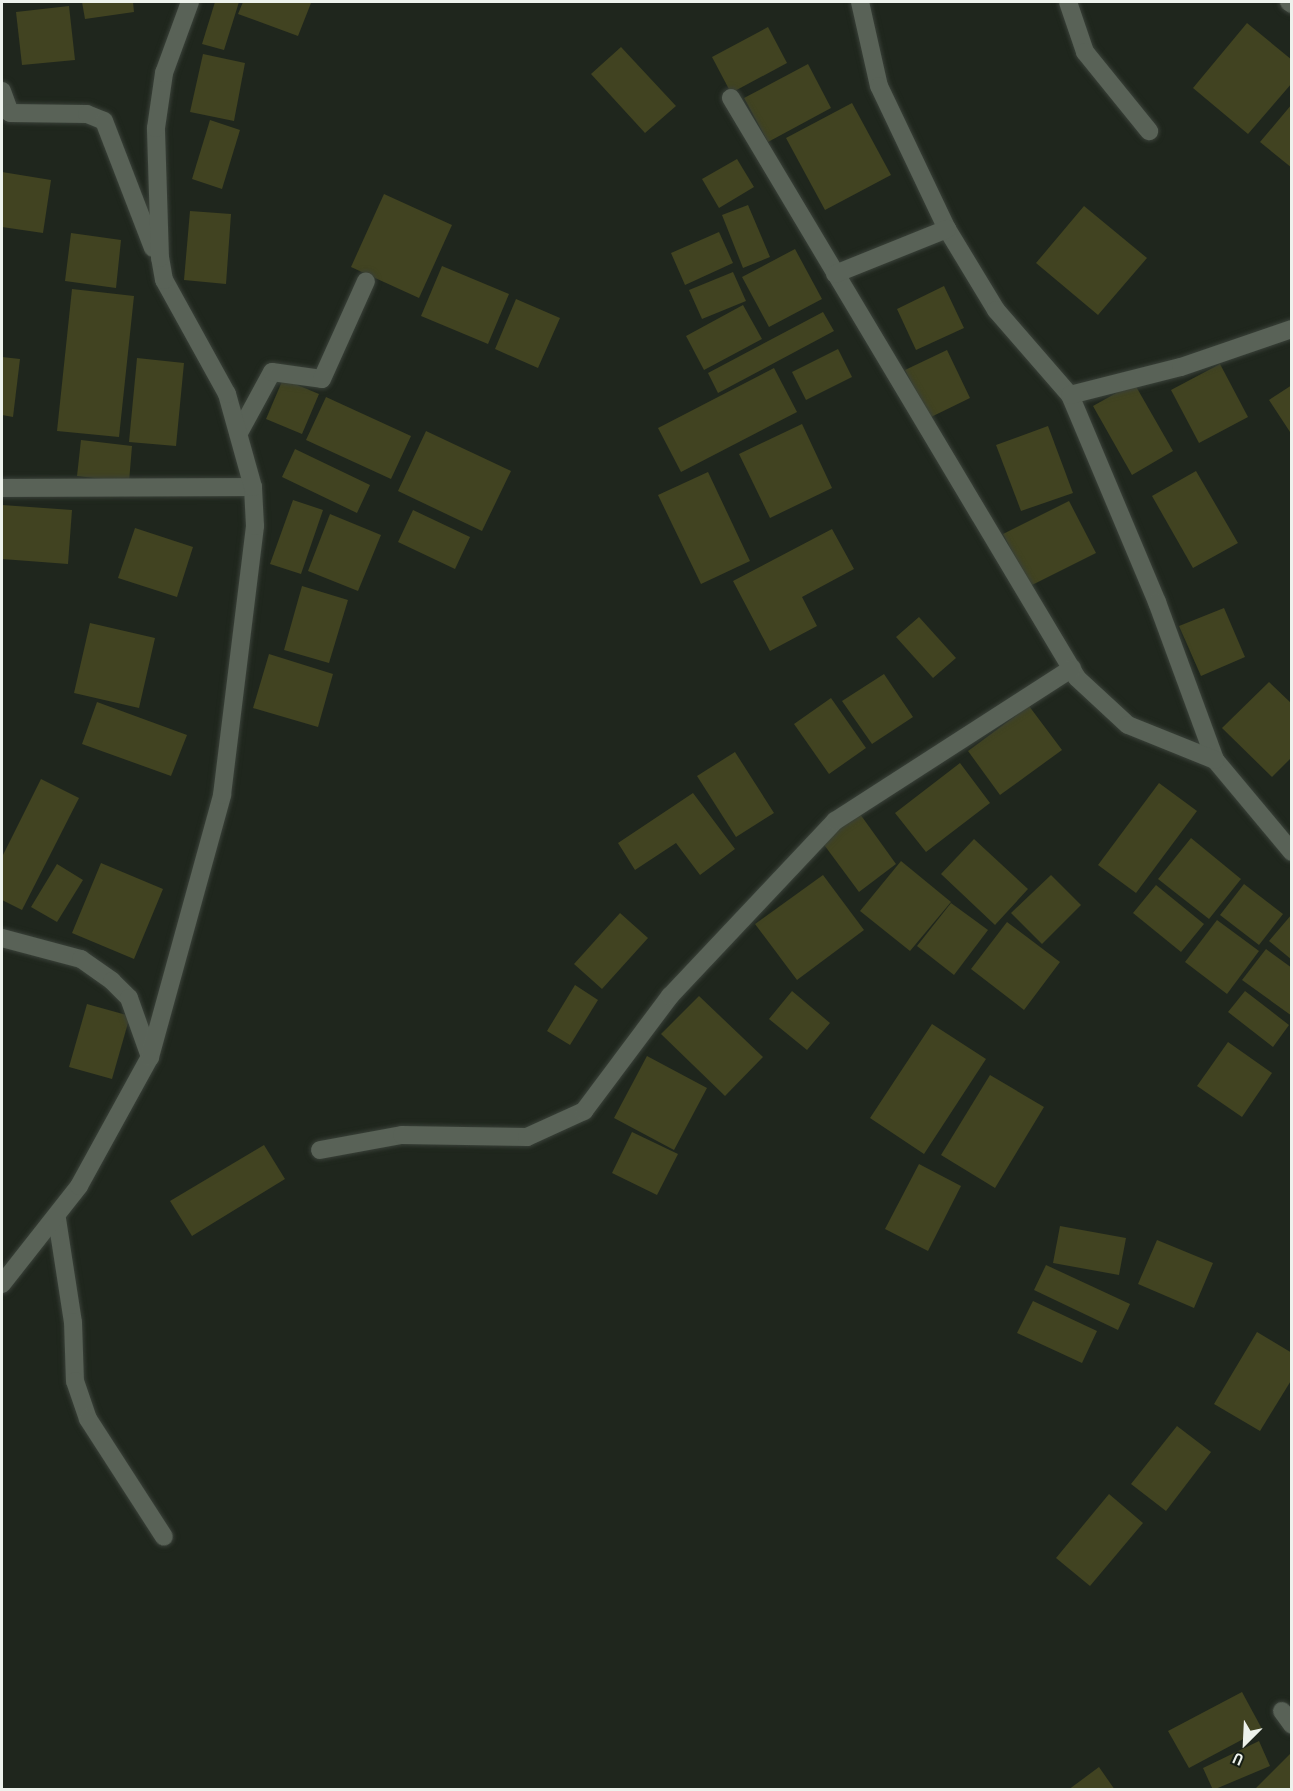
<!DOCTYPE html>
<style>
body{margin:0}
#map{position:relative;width:1293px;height:1791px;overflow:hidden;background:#1f261d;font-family:"Archivo Narrow",sans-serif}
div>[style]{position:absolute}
.building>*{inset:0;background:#414321}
.roads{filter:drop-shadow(0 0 2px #3a4139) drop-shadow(0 0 2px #3a4139)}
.lane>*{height:18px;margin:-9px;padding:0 9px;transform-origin:9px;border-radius:9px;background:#596257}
.street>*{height:18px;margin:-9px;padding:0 9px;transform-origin:9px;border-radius:9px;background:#596257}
span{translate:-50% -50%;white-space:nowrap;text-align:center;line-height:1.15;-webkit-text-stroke:4.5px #151d14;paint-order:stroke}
.frame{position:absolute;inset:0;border:3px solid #edf2ec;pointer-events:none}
.north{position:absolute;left:1215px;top:1713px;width:60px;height:60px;-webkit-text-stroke:4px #151d14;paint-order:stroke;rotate:204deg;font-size:16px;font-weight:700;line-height:24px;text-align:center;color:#edf2ec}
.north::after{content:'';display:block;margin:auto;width:21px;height:27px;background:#edf2ec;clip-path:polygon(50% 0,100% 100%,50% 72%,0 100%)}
</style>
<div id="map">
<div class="building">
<div style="clip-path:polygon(82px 2px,133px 2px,134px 12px,85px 19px)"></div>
<div style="clip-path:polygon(215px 2px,239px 2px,224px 50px,202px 44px)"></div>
<div style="clip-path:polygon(243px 2px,308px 2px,311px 3px,298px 36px,238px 14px)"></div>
<div style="clip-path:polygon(69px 6px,75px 60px,22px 65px,16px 12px)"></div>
<div style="clip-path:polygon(1247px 23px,1292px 60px,1292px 83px,1248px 134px,1193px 88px)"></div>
<div style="clip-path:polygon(768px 27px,787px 63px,731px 93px,712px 57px)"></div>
<div style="clip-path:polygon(621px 47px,676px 106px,645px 133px,591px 74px)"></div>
<div style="clip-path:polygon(203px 54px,245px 63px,234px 121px,190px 112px)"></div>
<div style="clip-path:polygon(808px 64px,831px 108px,768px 142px,744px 98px)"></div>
<div style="clip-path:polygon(852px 103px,891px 175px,825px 210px,786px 138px)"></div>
<div style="clip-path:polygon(1292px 104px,1292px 168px,1260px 142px)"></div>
<div style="clip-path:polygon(210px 120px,240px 130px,222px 189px,192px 179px)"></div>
<div style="clip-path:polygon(737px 159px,754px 187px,719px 208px,702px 179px)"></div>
<div style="clip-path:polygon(2px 172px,51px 180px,43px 233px,2px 227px)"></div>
<div style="clip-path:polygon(384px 194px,452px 225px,419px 298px,351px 267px)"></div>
<div style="clip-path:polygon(748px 205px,770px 257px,743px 268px,722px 215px)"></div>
<div style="clip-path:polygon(1084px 206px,1147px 258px,1098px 315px,1036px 263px)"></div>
<div style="clip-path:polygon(190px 211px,231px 214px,226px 284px,184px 280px)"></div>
<div style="clip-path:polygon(719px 232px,733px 263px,685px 285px,671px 253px)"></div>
<div style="clip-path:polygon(71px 233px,121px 240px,116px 288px,65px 281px)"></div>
<div style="clip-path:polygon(795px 249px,822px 299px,769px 327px,742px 277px)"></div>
<div style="clip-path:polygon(442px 266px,509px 294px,488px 344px,421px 316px)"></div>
<div style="clip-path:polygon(733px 272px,746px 301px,702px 319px,689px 290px)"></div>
<div style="clip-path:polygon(944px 286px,964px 328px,916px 350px,897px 309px)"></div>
<div style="clip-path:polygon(72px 289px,134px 296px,119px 437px,57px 431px)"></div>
<div style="clip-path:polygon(516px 299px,560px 318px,538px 368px,495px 349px)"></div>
<div style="clip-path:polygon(743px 305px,762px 339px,704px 370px,686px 336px)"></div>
<div style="clip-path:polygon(823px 312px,834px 331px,718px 393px,708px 373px)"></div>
<div style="clip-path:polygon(838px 349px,852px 377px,806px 400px,792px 372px)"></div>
<div style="clip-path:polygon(947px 350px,970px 398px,929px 418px,905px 370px)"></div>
<div style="clip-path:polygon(2px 357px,20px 359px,13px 417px,2px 415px)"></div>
<div style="clip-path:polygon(137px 358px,184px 363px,176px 446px,129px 442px)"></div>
<div style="clip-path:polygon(1220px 364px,1248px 417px,1199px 443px,1171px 390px)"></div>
<div style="clip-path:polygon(774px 368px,797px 412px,681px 472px,658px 428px)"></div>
<div style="clip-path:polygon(283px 379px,319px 394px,302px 434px,266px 419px)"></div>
<div style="clip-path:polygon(1134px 383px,1173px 451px,1132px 475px,1093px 406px)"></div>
<div style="clip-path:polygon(1292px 385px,1292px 435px,1269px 400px)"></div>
<div style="clip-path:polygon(326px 397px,411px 436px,391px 479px,306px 440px)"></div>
<div style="clip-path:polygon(802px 424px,832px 488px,770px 518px,739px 454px)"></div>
<div style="clip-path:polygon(1048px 426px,1073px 493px,1021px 511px,996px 445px)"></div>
<div style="clip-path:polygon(426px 431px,511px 471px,482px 531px,398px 491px)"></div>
<div style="clip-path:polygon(81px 440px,132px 446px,129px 482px,77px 476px)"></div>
<div style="clip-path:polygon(295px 449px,370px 485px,357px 513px,282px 477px)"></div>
<div style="clip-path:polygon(1196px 471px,1238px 543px,1193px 568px,1152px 496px)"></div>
<div style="clip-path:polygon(708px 472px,750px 561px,701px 584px,658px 495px)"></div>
<div style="clip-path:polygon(293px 500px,323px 510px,301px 574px,270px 564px)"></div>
<div style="clip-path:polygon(1069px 501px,1096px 553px,1030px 586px,1003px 534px)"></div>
<div style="clip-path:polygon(2px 505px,72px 510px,68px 564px,2px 559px)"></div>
<div style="clip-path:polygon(413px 510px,470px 537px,455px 569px,398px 542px)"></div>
<div style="clip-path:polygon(330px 514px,381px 535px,358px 591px,308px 571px)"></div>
<div style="clip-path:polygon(135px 528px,193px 547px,177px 597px,118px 578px)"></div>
<div style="clip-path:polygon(832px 529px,854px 569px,802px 597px,817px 626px,770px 651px,733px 581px)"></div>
<div style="clip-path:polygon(302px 586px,348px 600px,329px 663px,284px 650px)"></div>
<div style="clip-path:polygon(1224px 608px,1245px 657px,1201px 676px,1179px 626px)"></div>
<div style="clip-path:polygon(919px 617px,956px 658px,933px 678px,896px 637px)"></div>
<div style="clip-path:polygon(90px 623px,155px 638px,139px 708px,74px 693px)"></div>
<div style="clip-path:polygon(269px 654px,333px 674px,318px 727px,253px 708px)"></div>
<div style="clip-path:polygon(884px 674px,913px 717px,872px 744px,842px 701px)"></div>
<div style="clip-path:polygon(1269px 682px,1292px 704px,1292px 757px,1272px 777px,1222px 728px)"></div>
<div style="clip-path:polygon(831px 698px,866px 748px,829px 774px,794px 724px)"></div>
<div style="clip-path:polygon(97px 702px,187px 735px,171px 776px,82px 744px)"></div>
<div style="clip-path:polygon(1029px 706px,1062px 750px,1000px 795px,968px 751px)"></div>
<div style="clip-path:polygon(735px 752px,774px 813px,736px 837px,697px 776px)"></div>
<div style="clip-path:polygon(960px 763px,990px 803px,926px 852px,895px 813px)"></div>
<div style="clip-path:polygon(41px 779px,79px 798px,22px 910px,2px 900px,2px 857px)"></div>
<div style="clip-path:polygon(1159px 783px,1197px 811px,1136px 893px,1098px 865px)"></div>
<div style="clip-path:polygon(693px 793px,735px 849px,700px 875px,676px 843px,635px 870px,618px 843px)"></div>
<div style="clip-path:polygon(860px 814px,896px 864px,859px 892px,822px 842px)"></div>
<div style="clip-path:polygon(1191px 838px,1241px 879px,1209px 919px,1158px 879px)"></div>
<div style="clip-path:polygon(974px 839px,1028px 889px,995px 925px,941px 874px)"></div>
<div style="clip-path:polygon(901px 861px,951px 902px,910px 951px,860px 911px)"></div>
<div style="clip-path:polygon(101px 863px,163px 889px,134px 959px,72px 933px)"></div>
<div style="clip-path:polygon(57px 864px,83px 880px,57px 922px,31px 907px)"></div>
<div style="clip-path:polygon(823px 875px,864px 930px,797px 980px,755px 924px)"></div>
<div style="clip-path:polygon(1051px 875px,1081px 905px,1042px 944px,1011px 913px)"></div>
<div style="clip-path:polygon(1244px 884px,1283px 914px,1259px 945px,1220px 915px)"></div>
<div style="clip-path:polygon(1156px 885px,1204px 924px,1181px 952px,1133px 913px)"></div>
<div style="clip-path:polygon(951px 903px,988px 930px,954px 975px,917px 946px)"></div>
<div style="clip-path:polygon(620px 913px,648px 938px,602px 989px,574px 964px)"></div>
<div style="clip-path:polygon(1292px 914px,1292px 960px,1269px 941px)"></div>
<div style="clip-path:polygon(1217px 920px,1259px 951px,1227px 994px,1185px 962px)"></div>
<div style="clip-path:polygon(1007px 922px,1060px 962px,1024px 1010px,971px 969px)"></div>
<div style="clip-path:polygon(1266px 949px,1292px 968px,1292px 1016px,1242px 980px)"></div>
<div style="clip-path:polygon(575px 985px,598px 1000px,570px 1045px,547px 1031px)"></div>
<div style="clip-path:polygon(792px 991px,830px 1023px,807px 1050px,769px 1019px)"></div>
<div style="clip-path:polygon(1245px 991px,1289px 1025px,1273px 1047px,1228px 1012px)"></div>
<div style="clip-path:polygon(699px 996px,763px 1057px,725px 1096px,661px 1034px)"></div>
<div style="clip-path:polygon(87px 1004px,130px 1016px,112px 1079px,69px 1067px)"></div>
<div style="clip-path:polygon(932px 1024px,986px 1059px,924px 1154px,870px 1118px)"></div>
<div style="clip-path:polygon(1228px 1042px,1272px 1073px,1242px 1117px,1197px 1086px)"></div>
<div style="clip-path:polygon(647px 1056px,707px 1088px,674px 1150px,614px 1118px)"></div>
<div style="clip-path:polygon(990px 1075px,1044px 1107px,995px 1188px,941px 1155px)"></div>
<div style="clip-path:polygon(632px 1132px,678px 1154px,657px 1195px,612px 1173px)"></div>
<div style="clip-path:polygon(264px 1145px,285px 1179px,192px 1236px,170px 1201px)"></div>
<div style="clip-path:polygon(919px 1164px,961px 1186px,928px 1251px,885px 1229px)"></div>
<div style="clip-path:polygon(1060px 1226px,1126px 1238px,1119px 1275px,1053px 1263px)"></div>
<div style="clip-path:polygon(1157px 1240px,1213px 1263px,1194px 1308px,1138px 1284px)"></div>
<div style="clip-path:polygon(1046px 1265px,1130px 1304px,1118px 1330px,1034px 1290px)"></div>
<div style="clip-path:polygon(1033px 1301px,1097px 1331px,1082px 1363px,1017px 1333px)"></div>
<div style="clip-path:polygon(1257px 1332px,1292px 1353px,1292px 1379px,1260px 1431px,1214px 1404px)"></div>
<div style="clip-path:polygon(1177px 1426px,1211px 1452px,1166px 1511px,1131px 1484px)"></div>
<div style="clip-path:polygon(1109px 1494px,1143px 1523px,1090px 1586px,1056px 1558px)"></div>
<div style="clip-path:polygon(1242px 1692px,1262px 1729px,1189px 1768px,1168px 1731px)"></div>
<div style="clip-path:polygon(1259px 1741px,1270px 1766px,1213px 1790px,1203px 1768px)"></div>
<div style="clip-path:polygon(1292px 1752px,1292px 1790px,1254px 1790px)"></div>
<div style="clip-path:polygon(1099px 1767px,1115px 1790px,1068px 1790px)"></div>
</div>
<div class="roads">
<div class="lane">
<div style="left:57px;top:1219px;width:104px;rotate:81.2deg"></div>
<div style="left:73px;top:1322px;width:59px;rotate:88.1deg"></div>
<div style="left:75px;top:1381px;width:40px;rotate:71.1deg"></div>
<div style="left:88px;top:1419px;width:140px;rotate:57.2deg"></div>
<div style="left:1282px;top:1711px;width:17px;rotate:54deg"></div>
</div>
<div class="street">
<div style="left:860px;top:2px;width:86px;rotate:77.3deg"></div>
<div style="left:879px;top:86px;width:158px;rotate:64.6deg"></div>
<div style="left:947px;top:229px;width:95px;rotate:58.8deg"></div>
<div style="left:996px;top:310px;width:113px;rotate:49deg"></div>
<div style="left:1070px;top:395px;width:225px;rotate:67.2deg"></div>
<div style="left:1157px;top:602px;width:168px;rotate:69.8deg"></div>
<div style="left:1215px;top:760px;width:120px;rotate:50.1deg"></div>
<div style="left:1068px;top:2px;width:53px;rotate:71.2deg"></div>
<div style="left:1085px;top:52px;width:102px;rotate:51deg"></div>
<div style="left:1289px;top:2px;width:4px;rotate:34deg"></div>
<div style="left:2px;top:91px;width:23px;rotate:70deg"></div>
<div style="left:10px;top:113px;width:77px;rotate:0.7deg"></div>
<div style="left:87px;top:114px;width:18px;rotate:22deg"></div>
<div style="left:104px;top:121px;width:136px;rotate:68.9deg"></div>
<div style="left:731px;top:98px;width:675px;rotate:59.18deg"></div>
<div style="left:1077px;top:678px;width:69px;rotate:42.7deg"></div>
<div style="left:1128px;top:725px;width:94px;rotate:21.9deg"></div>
<div style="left:835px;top:274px;width:121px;rotate:-21.9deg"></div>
<div style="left:1070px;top:395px;width:114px;rotate:-14.2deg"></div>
<div style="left:1181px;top:367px;width:117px;rotate:-18.9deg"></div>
<div style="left:240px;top:431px;width:67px;rotate:-61.5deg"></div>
<div style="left:272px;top:372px;width:50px;rotate:8deg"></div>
<div style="left:322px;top:379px;width:107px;rotate:-65.8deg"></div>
<div style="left:2px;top:488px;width:251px;rotate:-0.2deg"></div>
<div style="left:2px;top:938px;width:82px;rotate:14.9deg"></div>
<div style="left:81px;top:959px;width:38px;rotate:35deg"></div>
<div style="left:112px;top:981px;width:24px;rotate:45deg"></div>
<div style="left:129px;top:998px;width:63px;rotate:70.4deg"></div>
<div style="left:320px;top:1150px;width:83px;rotate:-10.4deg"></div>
<div style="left:402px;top:1135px;width:125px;rotate:0.9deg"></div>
<div style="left:527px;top:1137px;width:63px;rotate:-24.5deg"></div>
<div style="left:584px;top:1111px;width:144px;rotate:-53.2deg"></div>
<div style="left:670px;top:996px;width:241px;rotate:-46.7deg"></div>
<div style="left:835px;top:821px;width:282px;rotate:-32.8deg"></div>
<div style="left:2px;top:1284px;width:125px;rotate:-51.8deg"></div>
<div style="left:79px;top:1186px;width:147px;rotate:-61.2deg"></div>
<div style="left:150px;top:1057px;width:272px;rotate:-74.6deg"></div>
<div style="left:222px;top:795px;width:271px;rotate:-83deg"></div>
<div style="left:255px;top:526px;width:39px;rotate:-93deg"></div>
<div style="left:253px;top:487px;width:97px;rotate:-105.6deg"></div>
<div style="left:227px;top:394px;width:130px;rotate:-118.9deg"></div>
<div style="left:164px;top:280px;width:22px;rotate:-100deg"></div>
<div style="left:160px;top:258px;width:130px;rotate:-91.8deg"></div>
<div style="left:156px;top:128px;width:56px;rotate:-81.7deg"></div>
<div style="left:164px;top:73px;width:76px;rotate:-69.9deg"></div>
</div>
</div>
<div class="frame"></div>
<div class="north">U</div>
</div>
